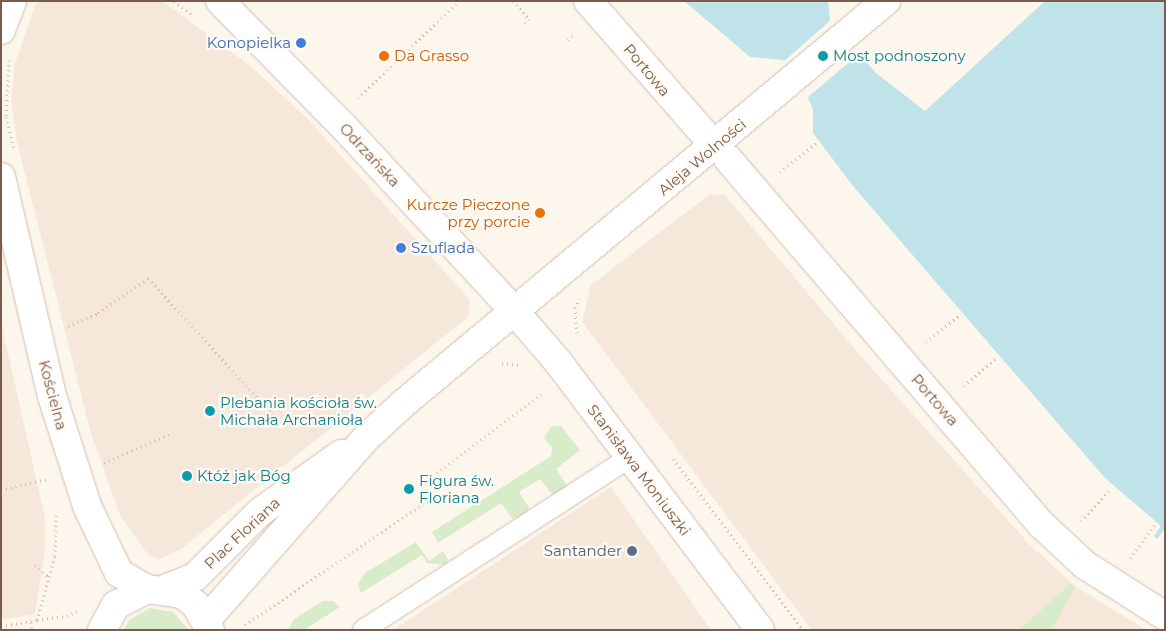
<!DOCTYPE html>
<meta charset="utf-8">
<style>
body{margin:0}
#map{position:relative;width:1166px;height:631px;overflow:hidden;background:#fdf6ec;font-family:Montserrat,sans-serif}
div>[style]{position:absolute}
.residential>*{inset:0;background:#f5e8da}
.green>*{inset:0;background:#d8ecc9}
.water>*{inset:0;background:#bfe3e8}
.pier>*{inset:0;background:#fdf6ec}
.path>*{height:3px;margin-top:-1.5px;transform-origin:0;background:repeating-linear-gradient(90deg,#d9b8a5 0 1px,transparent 0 5px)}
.roads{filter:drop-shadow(0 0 1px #d1beb0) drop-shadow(0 0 1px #d1beb0)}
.service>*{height:20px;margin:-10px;padding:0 10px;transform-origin:10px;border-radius:10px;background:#fff}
.pedestrian>*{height:28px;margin:-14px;padding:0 14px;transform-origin:14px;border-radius:14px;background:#fff}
.minor>*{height:28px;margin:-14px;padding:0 14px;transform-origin:14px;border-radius:14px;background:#fff}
.tertiary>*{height:28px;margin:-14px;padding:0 14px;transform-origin:14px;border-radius:14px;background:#fff}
.dots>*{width:14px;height:14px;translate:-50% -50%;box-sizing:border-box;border:2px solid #fffaf3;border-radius:50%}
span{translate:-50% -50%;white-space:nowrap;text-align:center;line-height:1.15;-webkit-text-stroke:4.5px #fffaf3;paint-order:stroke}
.shop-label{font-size:15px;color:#366cbe}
.right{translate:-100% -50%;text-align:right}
.left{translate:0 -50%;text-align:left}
.food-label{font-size:15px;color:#c56008}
.culture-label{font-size:15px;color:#0d838f}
.street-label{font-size:15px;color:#7a5c4d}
.service-label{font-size:15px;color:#4e5e75}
.frame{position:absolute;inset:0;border:2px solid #7a5c4d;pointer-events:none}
</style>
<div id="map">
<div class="residential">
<div style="clip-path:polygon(37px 1px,162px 1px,249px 65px,309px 120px,470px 300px,468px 317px,181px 549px,160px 559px,149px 556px,120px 516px,90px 430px,16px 138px,11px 98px,15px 63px)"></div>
<div style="clip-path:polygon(710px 194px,725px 195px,859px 354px,1029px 544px,1075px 586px,1146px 630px,812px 630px,582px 322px,591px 285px)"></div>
<div style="clip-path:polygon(1px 322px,45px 518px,45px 551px,35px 614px,1px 620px)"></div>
<div style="clip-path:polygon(611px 487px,711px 630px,393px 630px)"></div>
</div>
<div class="green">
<div style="clip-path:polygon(552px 426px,561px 426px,580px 450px,556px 469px,567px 486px,564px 491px,552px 494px,540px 479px,519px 492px,529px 507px,526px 515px,512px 518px,501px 503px,438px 543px,432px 532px,551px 456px,552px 448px,544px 438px)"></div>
<div style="clip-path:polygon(416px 542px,429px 561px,443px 551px,448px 559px,446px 565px,427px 563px,422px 555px,361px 593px,358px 584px,365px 573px)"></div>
<div style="clip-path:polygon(1070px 584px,1075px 588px,1051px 630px,1019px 630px)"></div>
<div style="clip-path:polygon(323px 601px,333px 601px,340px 607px,304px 630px,288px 630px,294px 619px)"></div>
<div style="clip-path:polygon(150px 608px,173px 612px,189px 630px,123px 630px,130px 619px)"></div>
</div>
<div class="water">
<div style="clip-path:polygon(684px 1px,828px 1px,830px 20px,876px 73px,925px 111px,1045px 1px,1165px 1px,1165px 529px,1157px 539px,1154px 536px,1161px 526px,1105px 478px,853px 186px,813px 133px,813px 109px,800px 80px,783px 60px,750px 57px)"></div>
</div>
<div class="pier">
<div style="clip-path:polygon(832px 19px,861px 52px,806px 99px,798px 81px,782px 63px)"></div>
</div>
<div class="path">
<div style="left:174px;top:1px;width:22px;rotate:36deg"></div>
<div style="left:513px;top:1px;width:24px;rotate:48deg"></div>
<div style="left:529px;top:19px;width:10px;rotate:135deg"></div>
<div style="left:568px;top:40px;width:9px;rotate:-41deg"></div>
<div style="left:9px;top:60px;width:57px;rotate:93deg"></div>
<div style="left:6px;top:117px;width:34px;rotate:76deg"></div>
<div style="left:358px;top:98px;width:140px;rotate:-43.8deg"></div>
<div style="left:780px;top:172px;width:47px;rotate:-38.1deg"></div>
<div style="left:68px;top:326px;width:33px;rotate:-23deg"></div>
<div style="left:98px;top:313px;width:61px;rotate:-35deg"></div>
<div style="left:148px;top:278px;width:188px;rotate:47.6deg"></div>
<div style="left:577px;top:333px;width:25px;rotate:-95deg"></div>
<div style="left:575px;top:308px;width:10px;rotate:-66deg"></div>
<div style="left:926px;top:342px;width:45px;rotate:-38.7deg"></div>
<div style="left:502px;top:363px;width:16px;rotate:7deg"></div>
<div style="left:964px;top:386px;width:44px;rotate:-41.3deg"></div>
<div style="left:673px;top:459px;width:215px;rotate:52.8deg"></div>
<div style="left:104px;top:463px;width:74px;rotate:-23.8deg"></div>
<div style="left:1px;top:490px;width:47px;rotate:-13.4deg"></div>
<div style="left:1081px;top:521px;width:44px;rotate:-46.8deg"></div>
<div style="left:1130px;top:558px;width:42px;rotate:-53.7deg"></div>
<div style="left:35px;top:565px;width:18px;rotate:41deg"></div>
<div style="left:37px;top:620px;width:30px;rotate:-8deg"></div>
<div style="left:67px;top:616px;width:11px;rotate:-27deg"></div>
<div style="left:31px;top:622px;width:8px;rotate:83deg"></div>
<div style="left:245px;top:625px;width:233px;rotate:-34.2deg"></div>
<div style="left:438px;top:494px;width:17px;rotate:-121deg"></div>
<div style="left:429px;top:479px;width:143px;rotate:-37deg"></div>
<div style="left:1px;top:626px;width:36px;rotate:-9deg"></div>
<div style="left:37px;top:620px;width:66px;rotate:-74.3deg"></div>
<div style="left:55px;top:556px;width:41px;rotate:-88.6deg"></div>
</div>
<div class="roads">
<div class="service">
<div style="left:363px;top:630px;width:318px;rotate:-32.9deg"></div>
</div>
<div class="pedestrian">
<div style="left:588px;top:1px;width:181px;rotate:48.8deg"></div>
<div style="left:728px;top:159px;width:482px;rotate:49.4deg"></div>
<div style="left:1042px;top:525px;width:59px;rotate:42.9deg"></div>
<div style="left:1085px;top:565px;width:95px;rotate:32.5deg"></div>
</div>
<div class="minor">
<div style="left:220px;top:1px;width:177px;rotate:45.5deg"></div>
<div style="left:344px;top:127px;width:253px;rotate:47.2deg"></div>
<div style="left:1px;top:30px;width:31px;rotate:-69deg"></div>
<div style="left:1px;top:177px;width:225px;rotate:76.9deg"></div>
<div style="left:52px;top:396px;width:115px;rotate:72.3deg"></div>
<div style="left:87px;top:506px;width:74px;rotate:64.5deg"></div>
<div style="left:119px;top:573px;width:32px;rotate:30deg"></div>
</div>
<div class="tertiary">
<div style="left:516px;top:313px;width:66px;rotate:49.3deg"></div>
<div style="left:559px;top:363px;width:334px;rotate:53deg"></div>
<div style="left:165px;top:589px;width:32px;rotate:-22deg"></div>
<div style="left:195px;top:577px;width:92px;rotate:-45deg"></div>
<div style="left:260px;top:512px;width:100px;rotate:-35.6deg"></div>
<div style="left:207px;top:619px;width:241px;rotate:-48.7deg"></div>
<div style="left:366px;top:438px;width:52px;rotate:-42.6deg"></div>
<div style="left:404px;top:403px;width:628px;rotate:-39.83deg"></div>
<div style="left:102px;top:630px;width:29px;rotate:-61deg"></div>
<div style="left:116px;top:605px;width:35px;rotate:-27deg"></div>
<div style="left:147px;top:589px;width:35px;rotate:8deg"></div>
<div style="left:182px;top:594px;width:18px;rotate:38deg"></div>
<div style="left:196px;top:605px;width:29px;rotate:61deg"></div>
</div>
</div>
<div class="dots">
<div style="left:301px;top:43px;background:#3f7fe0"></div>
<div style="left:384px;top:56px;background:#e8710a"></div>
<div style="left:823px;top:56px;background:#0f9aa8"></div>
<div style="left:540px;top:213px;background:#e8710a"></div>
<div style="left:401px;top:248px;background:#3f7fe0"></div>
<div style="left:210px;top:411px;background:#0f9aa8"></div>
<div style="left:187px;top:476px;background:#0f9aa8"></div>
<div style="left:409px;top:489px;background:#0f9aa8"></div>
<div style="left:632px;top:551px;background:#5c6f8a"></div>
</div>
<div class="shop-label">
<span class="right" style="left:291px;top:43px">Konopielka</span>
<span class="left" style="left:411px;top:248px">Szuflada</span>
</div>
<div class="food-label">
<span class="left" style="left:394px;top:56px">Da Grasso</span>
<span class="right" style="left:530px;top:213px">Kurcze Pieczone<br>przy porcie</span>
</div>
<div class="culture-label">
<span class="left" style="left:833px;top:56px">Most podnoszony</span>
<span class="left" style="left:220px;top:411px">Plebania kościoła św.<br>Michała Archanioła</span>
<span class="left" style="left:197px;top:476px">Któż jak Bóg</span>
<span class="left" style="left:419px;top:489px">Figura św.<br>Floriana</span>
</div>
<div class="street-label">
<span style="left:647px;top:70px;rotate:50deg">Portowa</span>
<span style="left:370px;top:155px;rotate:47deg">Odrzańska</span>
<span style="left:702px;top:157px;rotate:-40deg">Aleja Wolności</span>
<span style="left:53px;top:395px;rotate:75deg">Kościelna</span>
<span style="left:935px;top:400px;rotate:49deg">Portowa</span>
<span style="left:639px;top:470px;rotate:53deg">Stanisława Moniuszki</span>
<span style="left:242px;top:533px;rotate:-43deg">Plac Floriana</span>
</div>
<div class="service-label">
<span class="right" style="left:622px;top:551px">Santander</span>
</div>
<div class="frame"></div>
</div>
